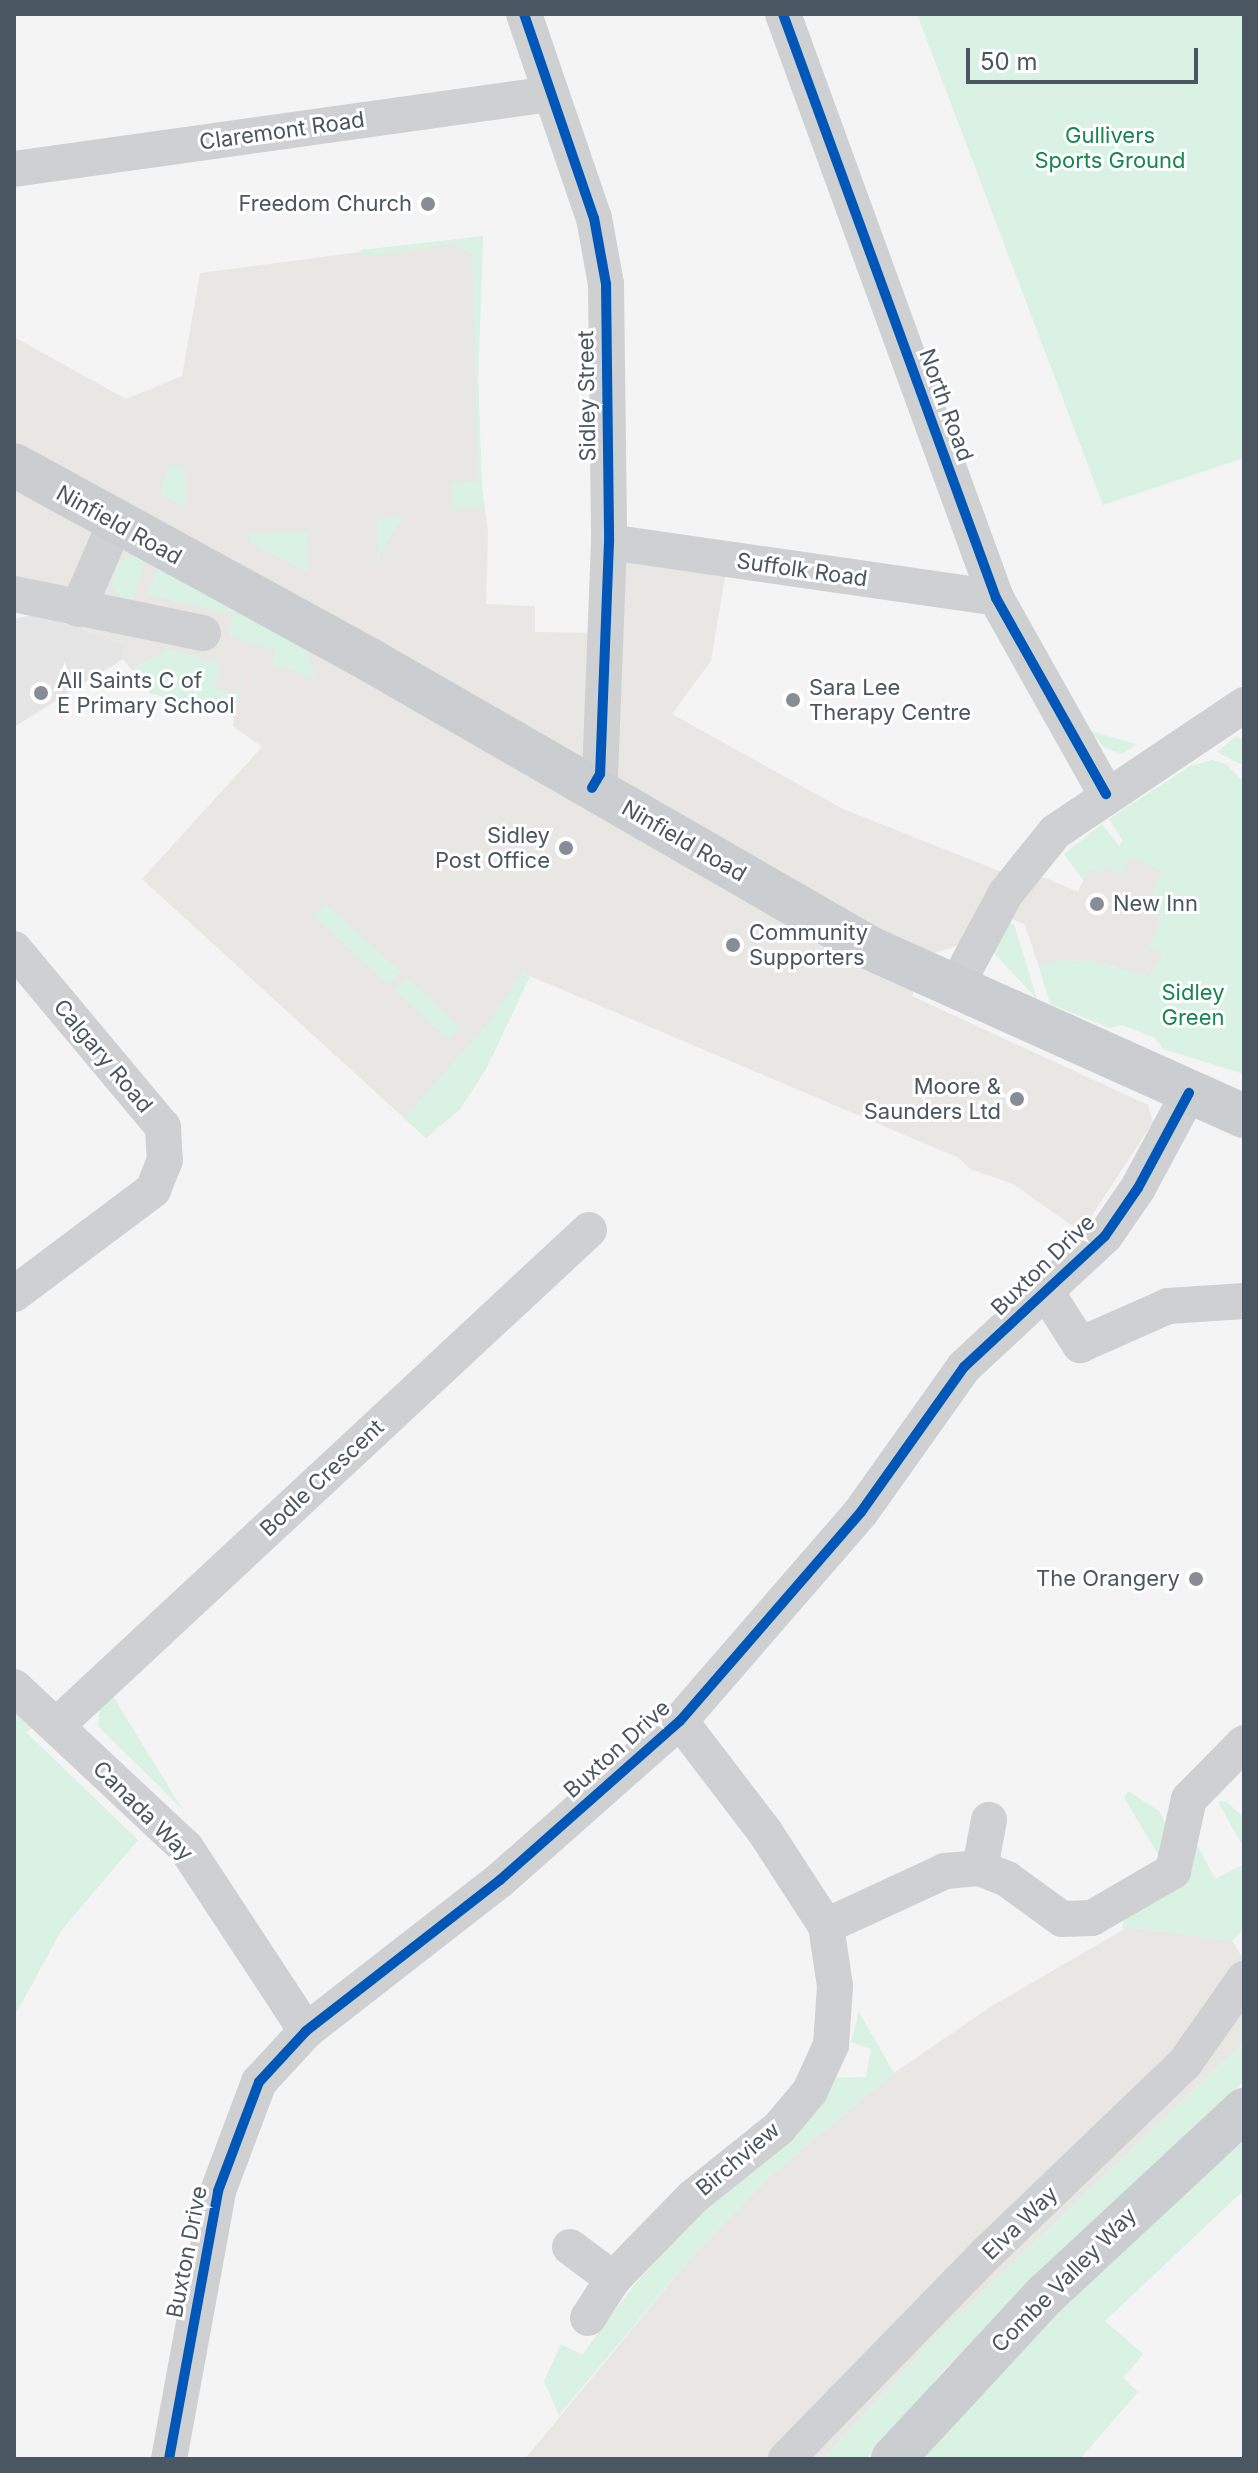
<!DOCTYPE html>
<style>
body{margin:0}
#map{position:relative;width:1258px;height:2473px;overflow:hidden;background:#f4f4f4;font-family:Inter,sans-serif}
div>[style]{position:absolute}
.commercial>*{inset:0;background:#e8e7e3}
.education>*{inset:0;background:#e6e5e6}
.green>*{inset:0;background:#d9f2e3}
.minor>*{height:36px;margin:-18px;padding:0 18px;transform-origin:18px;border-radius:18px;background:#ced0d2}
.major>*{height:44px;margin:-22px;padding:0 22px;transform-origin:22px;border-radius:22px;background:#caced1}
.cycleway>*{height:10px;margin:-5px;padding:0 5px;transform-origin:5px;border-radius:5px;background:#0057b8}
.dots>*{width:22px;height:22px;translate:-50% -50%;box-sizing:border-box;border:4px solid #fff;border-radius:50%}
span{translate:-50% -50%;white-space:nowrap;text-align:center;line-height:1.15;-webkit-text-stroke:6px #fff;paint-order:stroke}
.street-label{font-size:22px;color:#4a5661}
.park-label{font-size:22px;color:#17864f}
.poi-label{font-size:22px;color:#4a5661}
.right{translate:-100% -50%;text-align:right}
.left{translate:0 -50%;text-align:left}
.frame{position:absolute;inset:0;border:16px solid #4a5661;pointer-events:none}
.scale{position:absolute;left:966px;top:48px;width:232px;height:36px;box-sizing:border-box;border:4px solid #4a5661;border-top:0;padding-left:10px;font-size:24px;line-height:28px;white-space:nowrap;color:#4a5661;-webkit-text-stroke:6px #fff;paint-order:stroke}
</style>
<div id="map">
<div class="commercial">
<div style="clip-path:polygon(483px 236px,478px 379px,481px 482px,488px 531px,486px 604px,535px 606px,535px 632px,621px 633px,623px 555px,726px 571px,711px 661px,672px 714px,843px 809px,1007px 874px,1046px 878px,1078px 892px,1088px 869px,1104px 866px,1191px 784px,1164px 954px,1150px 977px,1093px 961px,1060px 960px,1039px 967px,1025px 925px,986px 906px,962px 944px,929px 955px,912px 996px,1148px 1105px,1153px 1122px,1081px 1232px,1013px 1184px,970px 1169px,959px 1158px,530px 976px,486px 1069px,460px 1109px,426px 1138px,142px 879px,262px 747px,233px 726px,234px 717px,150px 693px,123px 659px,124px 644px,37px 614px,14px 581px,14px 337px,126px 399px,182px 376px,200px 273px)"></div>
<div style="clip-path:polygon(1128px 1927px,1232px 1941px,1244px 1960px,1244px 2042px,935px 2337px,823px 2459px,525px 2459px,694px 2254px,769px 2177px,894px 2073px,992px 2006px)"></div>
</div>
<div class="education">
<div style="clip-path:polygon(37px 614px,124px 644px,123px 659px,14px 727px,14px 619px)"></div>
</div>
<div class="green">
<div style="clip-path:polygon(917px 14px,1244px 14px,1244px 458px,1103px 505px)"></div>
<div style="clip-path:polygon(483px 236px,478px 379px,483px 507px,453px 510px,451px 482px,478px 481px,472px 255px,454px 244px,361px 257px,361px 250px)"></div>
<div style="clip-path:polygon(168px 466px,185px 467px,186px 508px,160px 494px)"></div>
<div style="clip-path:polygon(377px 517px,403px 517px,380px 554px,378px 570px)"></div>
<div style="clip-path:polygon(307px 532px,308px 572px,251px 543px,250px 533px)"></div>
<div style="clip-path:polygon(133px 555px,145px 561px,133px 600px,119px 596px,111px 587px,118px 563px)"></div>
<div style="clip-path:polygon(157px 569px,293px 638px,307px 652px,315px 678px,272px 664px,275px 651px,229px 636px,233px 614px,148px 595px)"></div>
<div style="clip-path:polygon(168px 648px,221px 664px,215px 688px,236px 694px,243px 671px,234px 717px,150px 693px,132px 669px)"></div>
<div style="clip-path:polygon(1090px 731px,1137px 744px,1122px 754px,1105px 748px)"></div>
<div style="clip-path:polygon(1236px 736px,1244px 741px,1244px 766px,1217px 752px)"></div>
<div style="clip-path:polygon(1212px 760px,1226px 764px,1244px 782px,1244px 1074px,1163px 1049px,1155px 1038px,1122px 1025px,1110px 1028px,1050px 1004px,1039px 967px,1060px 960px,1093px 961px,1150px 977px,1164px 954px,1148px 948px,1163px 915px,1147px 908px,1162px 871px,1129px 857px,1122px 874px,1105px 867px,1101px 874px,1088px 869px,1083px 880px,1064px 854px,1102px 824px,1119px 846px,1123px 841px,1109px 819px,1190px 766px)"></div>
<div style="clip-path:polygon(325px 903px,401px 972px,389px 985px,313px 916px)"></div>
<div style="clip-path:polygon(1007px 923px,1014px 924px,1037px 999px,992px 951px)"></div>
<div style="clip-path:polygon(523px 971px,530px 976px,486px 1069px,460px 1109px,426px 1138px,404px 1118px,489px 1022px)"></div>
<div style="clip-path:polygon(406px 977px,461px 1027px,449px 1040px,394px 990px)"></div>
<div style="clip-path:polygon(111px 1693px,183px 1810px,98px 1726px,100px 1707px)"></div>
<div style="clip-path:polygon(14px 1712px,32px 1728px,26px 1732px,138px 1840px,61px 1931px,14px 2017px)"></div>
<div style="clip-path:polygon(1128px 1791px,1159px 1811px,1169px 1830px,1162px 1861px,1124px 1798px)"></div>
<div style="clip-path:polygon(1226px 1801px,1244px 1818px,1244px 1848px,1218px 1802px)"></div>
<div style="clip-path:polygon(1193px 1837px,1215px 1879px,1244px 1864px,1244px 1929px,1232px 1941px,1128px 1927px,1122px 1931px,1124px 1919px)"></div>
<div style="clip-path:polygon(859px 2012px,894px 2073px,769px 2177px,694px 2254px,559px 2415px,544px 2381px,561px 2344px,582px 2355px,631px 2289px,701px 2209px,831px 2078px,866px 2077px,871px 2049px,851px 2042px)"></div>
<div style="clip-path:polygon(1244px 2042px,1244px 2081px,945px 2369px,867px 2459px,823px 2459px,935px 2337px)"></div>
<div style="clip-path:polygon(1244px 2141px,1244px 2190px,1105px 2321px,1143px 2354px,1123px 2378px,1138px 2392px,1080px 2459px,919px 2459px,1053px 2311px)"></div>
</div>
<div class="minor">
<div style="left:524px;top:14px;width:216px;rotate:71.1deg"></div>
<div style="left:594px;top:218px;width:67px;rotate:79.7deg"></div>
<div style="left:606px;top:284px;width:258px;rotate:89.3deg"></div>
<div style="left:609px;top:542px;width:232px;rotate:92.2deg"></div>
<div style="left:600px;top:774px;width:16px;rotate:120deg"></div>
<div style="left:783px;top:14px;width:622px;rotate:69.96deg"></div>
<div style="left:996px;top:598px;width:225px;rotate:60.7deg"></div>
<div style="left:14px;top:169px;width:541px;rotate:-7.97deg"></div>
<div style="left:609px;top:542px;width:391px;rotate:8.2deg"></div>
<div style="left:14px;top:594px;width:193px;rotate:11.7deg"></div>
<div style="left:78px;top:609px;width:93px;rotate:-66.5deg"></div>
<div style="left:14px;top:949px;width:232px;rotate:50.1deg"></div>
<div style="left:163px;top:1127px;width:33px;rotate:87deg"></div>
<div style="left:165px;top:1160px;width:32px;rotate:112deg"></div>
<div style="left:153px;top:1190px;width:174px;rotate:143.2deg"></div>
<div style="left:955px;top:988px;width:108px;rotate:-61.8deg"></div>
<div style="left:1006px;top:893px;width:78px;rotate:-51.2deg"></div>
<div style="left:1055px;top:832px;width:228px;rotate:-33.9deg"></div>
<div style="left:1047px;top:1293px;width:62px;rotate:57.6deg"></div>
<div style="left:1080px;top:1345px;width:96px;rotate:-23.9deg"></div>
<div style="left:1168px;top:1306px;width:76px;rotate:-3.8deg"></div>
<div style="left:14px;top:1687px;width:236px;rotate:43.1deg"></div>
<div style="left:186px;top:1848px;width:219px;rotate:56.7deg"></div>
<div style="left:56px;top:1726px;width:728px;rotate:-42.94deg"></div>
<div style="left:980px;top:1868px;width:49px;rotate:-79.4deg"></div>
<div style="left:826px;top:1926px;width:131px;rotate:-24.8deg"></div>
<div style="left:945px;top:1871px;width:35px;rotate:-5deg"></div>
<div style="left:980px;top:1868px;width:29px;rotate:22deg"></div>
<div style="left:1007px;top:1879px;width:68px;rotate:36deg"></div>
<div style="left:1062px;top:1919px;width:30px;rotate:-2deg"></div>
<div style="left:1092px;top:1918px;width:94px;rotate:-30.1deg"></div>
<div style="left:1173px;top:1871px;width:74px;rotate:-77.5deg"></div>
<div style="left:1189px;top:1799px;width:78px;rotate:-45.5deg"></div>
<div style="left:570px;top:2247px;width:54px;rotate:36.7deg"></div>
<div style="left:588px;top:2318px;width:46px;rotate:-57.3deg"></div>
<div style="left:613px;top:2279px;width:115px;rotate:-45.7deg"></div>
<div style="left:693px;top:2197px;width:110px;rotate:-38.7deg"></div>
<div style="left:779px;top:2128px;width:48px;rotate:-50deg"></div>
<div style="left:810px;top:2091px;width:51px;rotate:-65.5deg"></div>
<div style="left:831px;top:2045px;width:59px;rotate:-86.1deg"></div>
<div style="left:835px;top:1986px;width:61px;rotate:-98.5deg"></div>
<div style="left:826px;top:1926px;width:112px;rotate:-123deg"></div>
<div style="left:765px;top:1832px;width:140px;rotate:-127.4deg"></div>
<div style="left:169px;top:2459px;width:272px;rotate:-79.6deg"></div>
<div style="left:218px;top:2191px;width:116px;rotate:-69.4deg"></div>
<div style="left:259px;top:2082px;width:69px;rotate:-47.3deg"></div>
<div style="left:306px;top:2031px;width:246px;rotate:-37.9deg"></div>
<div style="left:500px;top:1880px;width:240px;rotate:-41.5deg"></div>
<div style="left:680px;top:1721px;width:276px;rotate:-49.1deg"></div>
<div style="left:861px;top:1512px;width:178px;rotate:-54.6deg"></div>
<div style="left:964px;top:1367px;width:192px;rotate:-42.9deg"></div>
<div style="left:1105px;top:1236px;width:58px;rotate:-55.5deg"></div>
<div style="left:1138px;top:1188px;width:108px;rotate:-61.8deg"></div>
<div style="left:786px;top:2459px;width:288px;rotate:-45.7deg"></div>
<div style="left:987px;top:2253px;width:274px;rotate:-43.8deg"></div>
<div style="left:1185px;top:2063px;width:103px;rotate:-54.9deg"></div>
</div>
<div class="major">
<div style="left:14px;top:465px;width:406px;rotate:28.7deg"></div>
<div style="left:370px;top:660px;width:577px;rotate:29.94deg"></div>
<div style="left:870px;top:948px;width:410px;rotate:24.2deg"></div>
<div style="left:893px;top:2459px;width:224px;rotate:-47.2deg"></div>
<div style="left:1045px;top:2295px;width:272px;rotate:-42.9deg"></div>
</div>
<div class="cycleway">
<div style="left:524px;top:14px;width:216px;rotate:71.1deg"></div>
<div style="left:594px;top:218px;width:67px;rotate:79.7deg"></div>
<div style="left:606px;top:284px;width:258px;rotate:89.3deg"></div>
<div style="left:609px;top:542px;width:232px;rotate:92.2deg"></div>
<div style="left:600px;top:774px;width:16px;rotate:120deg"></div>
<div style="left:783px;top:14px;width:622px;rotate:69.96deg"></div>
<div style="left:996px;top:598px;width:225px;rotate:60.7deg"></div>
<div style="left:169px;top:2459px;width:272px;rotate:-79.6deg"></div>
<div style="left:218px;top:2191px;width:116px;rotate:-69.4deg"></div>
<div style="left:259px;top:2082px;width:69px;rotate:-47.3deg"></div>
<div style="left:306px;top:2031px;width:246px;rotate:-37.9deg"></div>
<div style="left:500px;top:1880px;width:240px;rotate:-41.5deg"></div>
<div style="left:680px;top:1721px;width:276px;rotate:-49.1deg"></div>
<div style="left:861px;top:1512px;width:178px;rotate:-54.6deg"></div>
<div style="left:964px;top:1367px;width:192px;rotate:-42.9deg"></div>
<div style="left:1105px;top:1236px;width:58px;rotate:-55.5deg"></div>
<div style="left:1138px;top:1188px;width:108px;rotate:-61.8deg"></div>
</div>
<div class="dots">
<div style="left:428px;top:204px;background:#868d94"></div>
<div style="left:41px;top:693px;background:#868d94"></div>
<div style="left:793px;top:700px;background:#868d94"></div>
<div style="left:566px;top:848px;background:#868d94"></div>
<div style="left:1097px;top:904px;background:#868d94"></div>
<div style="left:733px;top:945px;background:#868d94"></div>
<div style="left:1017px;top:1099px;background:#868d94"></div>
<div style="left:1196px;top:1579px;background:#868d94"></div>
</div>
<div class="street-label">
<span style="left:282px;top:131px;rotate:-8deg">Claremont Road</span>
<span style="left:587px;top:396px;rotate:-91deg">Sidley Street</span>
<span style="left:946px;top:405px;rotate:70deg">North Road</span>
<span style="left:119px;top:525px;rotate:29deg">Ninfield Road</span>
<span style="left:802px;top:570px;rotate:8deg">Suffolk Road</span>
<span style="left:684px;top:841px;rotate:30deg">Ninfield Road</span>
<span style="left:103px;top:1056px;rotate:50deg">Calgary Road</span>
<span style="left:1043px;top:1265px;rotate:-44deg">Buxton Drive</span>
<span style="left:322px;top:1478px;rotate:-43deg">Bodle Crescent</span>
<span style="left:617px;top:1749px;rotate:-42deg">Buxton Drive</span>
<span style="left:143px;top:1811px;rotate:45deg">Canada Way</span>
<span style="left:738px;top:2159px;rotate:-40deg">Birchview</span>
<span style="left:1020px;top:2223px;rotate:-44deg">Elva Way</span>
<span style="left:187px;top:2252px;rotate:-79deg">Buxton Drive</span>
<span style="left:1064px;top:2280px;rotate:-45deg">Combe Valley Way</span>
</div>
<div class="park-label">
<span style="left:1110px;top:148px">Gullivers<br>Sports Ground</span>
<span style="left:1193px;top:1005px">Sidley<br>Green</span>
</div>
<div class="poi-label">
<span class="right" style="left:412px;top:204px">Freedom Church</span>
<span class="left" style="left:57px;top:693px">All Saints C of<br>E Primary School</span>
<span class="left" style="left:809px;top:700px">Sara Lee<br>Therapy Centre</span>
<span class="right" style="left:550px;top:848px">Sidley<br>Post Office</span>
<span class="left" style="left:1113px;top:904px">New Inn</span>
<span class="left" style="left:749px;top:945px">Community<br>Supporters</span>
<span class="right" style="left:1001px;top:1099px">Moore &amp;<br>Saunders Ltd</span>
<span class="right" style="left:1180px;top:1579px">The Orangery</span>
</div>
<div class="frame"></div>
<div class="scale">50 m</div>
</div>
